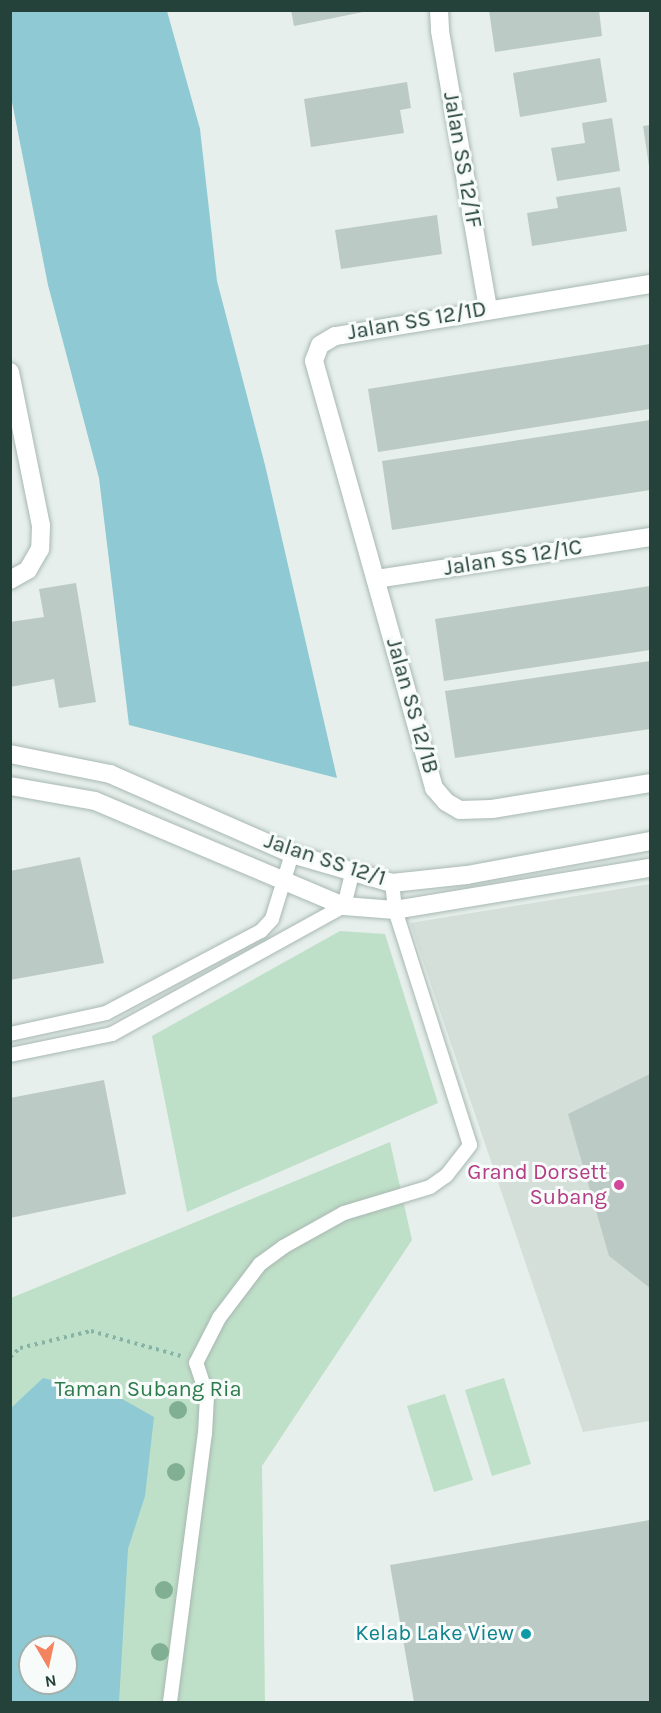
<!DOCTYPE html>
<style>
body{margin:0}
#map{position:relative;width:661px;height:1713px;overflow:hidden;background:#e6efeb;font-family:Karla,sans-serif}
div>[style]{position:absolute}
.built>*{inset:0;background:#d4dfda}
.green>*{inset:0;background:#bfe0c8}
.water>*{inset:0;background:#8ec9d4}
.building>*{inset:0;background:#bbcac4}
.path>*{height:4px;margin-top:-2px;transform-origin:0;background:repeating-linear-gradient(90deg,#86b3a5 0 3px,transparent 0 7.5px)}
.roads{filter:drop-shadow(0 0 2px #a8b8b2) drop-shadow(0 0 2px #a8b8b2)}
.service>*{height:14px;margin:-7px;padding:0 7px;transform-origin:7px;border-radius:7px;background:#fff}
.minor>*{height:18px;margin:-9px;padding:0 9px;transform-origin:9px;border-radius:9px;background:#fff}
.tertiary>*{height:18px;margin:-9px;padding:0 9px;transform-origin:9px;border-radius:9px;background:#fff}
.trees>*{width:18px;height:18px;margin:-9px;border-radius:50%;background:#80af93}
.dots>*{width:16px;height:16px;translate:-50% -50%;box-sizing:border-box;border:3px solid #f7fbf9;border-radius:50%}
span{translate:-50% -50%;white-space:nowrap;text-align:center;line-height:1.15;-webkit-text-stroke:6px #f7fbf9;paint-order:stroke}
.street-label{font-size:22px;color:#24423a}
.hotel-label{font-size:22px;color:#b23c85}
.right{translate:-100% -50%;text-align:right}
.park-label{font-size:22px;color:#2d7a4b}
.culture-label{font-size:22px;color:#0d838f}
.frame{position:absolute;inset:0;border:12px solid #24423a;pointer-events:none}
.north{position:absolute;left:18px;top:1635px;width:60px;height:60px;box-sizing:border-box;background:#f7fbf9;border:2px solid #a3b1ad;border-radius:50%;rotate:171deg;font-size:16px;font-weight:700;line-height:24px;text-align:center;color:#24423a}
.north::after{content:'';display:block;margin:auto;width:21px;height:27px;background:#f4845f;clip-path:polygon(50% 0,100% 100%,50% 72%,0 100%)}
</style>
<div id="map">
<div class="built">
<div style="clip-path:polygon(650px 884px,650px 1421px,583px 1432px,410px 923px)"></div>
</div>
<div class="green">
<div style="clip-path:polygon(340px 931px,385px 934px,438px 1103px,187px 1212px,152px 1036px)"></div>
<div style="clip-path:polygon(evenodd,390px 1142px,412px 1240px,262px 1466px,265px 1702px,11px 1702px,11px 1298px,390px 1142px,30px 1647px,66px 1647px,66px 1683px,30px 1683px,30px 1647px)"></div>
<div style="clip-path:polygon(504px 1378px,531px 1464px,492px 1476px,465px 1390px)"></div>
<div style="clip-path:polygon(445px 1394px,473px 1480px,434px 1492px,407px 1406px)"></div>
</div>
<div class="water">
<div style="clip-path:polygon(10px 11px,167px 11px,200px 129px,217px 281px,265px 465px,337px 778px,129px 725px,99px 478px,48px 285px,11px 97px)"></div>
<div style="clip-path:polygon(evenodd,43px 1378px,115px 1395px,154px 1417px,145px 1496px,128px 1549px,119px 1702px,11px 1702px,11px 1408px,43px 1378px,30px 1647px,66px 1647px,66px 1683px,30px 1683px,30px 1647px)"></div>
</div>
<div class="building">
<div style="clip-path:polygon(291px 10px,363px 10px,363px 12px,294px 26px)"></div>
<div style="clip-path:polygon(489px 10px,599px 10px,602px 36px,495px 52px)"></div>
<div style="clip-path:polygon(600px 58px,607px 102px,520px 117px,513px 73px)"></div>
<div style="clip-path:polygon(407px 82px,411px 108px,400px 110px,404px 133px,311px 147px,304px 99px)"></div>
<div style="clip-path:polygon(612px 118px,620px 171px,557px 181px,551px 148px,585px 143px,582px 123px)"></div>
<div style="clip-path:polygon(650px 125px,650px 166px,649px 166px,643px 126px)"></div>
<div style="clip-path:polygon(620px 187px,627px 231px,532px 246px,527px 213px,558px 208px,556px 197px)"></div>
<div style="clip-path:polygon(437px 215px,442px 254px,341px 269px,335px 230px)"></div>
<div style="clip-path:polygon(650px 344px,650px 409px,378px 452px,368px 389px)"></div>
<div style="clip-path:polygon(650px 420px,650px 490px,392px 530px,382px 461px)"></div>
<div style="clip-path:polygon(76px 583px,96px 702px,59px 708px,54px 679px,10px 687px,10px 622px,44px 617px,39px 589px)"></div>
<div style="clip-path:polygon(650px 586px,650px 650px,444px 681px,435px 619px)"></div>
<div style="clip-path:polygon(650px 661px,650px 729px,455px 758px,445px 691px)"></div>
<div style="clip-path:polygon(80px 857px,104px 963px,10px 980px,10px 871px)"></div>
<div style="clip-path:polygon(650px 1074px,650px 1288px,609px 1256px,568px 1114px)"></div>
<div style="clip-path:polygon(104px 1080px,126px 1194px,10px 1218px,10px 1098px)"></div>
<div style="clip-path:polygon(650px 1520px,650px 1702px,414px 1702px,390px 1565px)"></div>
</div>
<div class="path">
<div style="left:10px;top:1357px;width:13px;rotate:-42deg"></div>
<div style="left:20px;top:1348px;width:73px;rotate:-13.5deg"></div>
<div style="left:91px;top:1331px;width:93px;rotate:15.5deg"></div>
</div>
<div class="roads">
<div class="service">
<div style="left:10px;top:1034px;width:98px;rotate:-12.3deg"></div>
<div style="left:106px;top:1013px;width:175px;rotate:-27.9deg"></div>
<div style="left:261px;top:931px;width:16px;rotate:-47deg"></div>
<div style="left:272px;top:919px;width:68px;rotate:-72.9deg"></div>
<div style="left:10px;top:1055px;width:104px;rotate:-11.6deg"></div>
<div style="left:112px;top:1034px;width:265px;rotate:-28.9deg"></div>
<div style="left:344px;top:906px;width:34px;rotate:-76deg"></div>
<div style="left:170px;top:1702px;width:270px;rotate:-82.6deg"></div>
<div style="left:205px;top:1434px;width:38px;rotate:-87deg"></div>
<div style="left:207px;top:1396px;width:35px;rotate:-108deg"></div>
<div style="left:196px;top:1363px;width:51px;rotate:-62.9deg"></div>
<div style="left:219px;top:1318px;width:68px;rotate:-52.8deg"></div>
<div style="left:260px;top:1264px;width:29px;rotate:-36deg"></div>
<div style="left:283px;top:1247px;width:70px;rotate:-29.1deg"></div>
<div style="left:344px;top:1213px;width:90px;rotate:-16.8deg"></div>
<div style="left:430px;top:1187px;width:19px;rotate:-35deg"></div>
<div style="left:446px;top:1176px;width:39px;rotate:-52deg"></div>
<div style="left:470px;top:1145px;width:247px;rotate:-107.7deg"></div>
<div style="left:395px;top:910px;width:27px;rotate:-96deg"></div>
</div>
<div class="minor">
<div style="left:439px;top:10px;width:21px;rotate:87deg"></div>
<div style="left:440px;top:31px;width:282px;rotate:80.2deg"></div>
<div style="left:650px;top:284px;width:319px;rotate:170.6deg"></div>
<div style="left:335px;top:336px;width:17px;rotate:149deg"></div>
<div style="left:320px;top:345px;width:17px;rotate:111deg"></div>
<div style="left:314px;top:361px;width:444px;rotate:74.3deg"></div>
<div style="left:434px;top:788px;width:18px;rotate:49deg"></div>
<div style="left:446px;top:802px;width:16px;rotate:30deg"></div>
<div style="left:460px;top:810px;width:32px;rotate:-2deg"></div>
<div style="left:492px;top:809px;width:160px;rotate:-9.3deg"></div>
<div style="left:10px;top:372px;width:157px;rotate:78.6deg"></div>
<div style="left:41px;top:526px;width:23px;rotate:92deg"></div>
<div style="left:40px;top:549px;width:24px;rotate:120deg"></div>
<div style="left:28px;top:570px;width:21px;rotate:151deg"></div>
<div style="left:376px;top:579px;width:277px;rotate:-8.7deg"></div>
</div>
<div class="tertiary">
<div style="left:10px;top:754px;width:102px;rotate:11.3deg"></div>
<div style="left:110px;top:774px;width:199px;rotate:23.7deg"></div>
<div style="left:292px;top:854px;width:104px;rotate:16.2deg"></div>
<div style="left:392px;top:883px;width:75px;rotate:-6.1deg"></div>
<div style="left:467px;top:875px;width:186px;rotate:-10.5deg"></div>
<div style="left:10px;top:786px;width:86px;rotate:10deg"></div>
<div style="left:95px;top:801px;width:270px;rotate:22.9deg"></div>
<div style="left:344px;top:906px;width:51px;rotate:4.5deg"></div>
<div style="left:395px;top:910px;width:258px;rotate:-9.4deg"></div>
</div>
</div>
<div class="trees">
<div style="left:178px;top:1410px"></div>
<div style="left:176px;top:1472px"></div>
<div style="left:164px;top:1590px"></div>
<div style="left:160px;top:1652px"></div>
</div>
<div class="dots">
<div style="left:619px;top:1185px;background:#d1479c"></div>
<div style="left:526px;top:1634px;background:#0f9aa8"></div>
</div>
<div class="street-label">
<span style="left:462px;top:160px;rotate:80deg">Jalan SS 12/1F</span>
<span style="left:417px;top:321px;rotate:-10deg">Jalan SS 12/1D</span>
<span style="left:513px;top:558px;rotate:-9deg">Jalan SS 12/1C</span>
<span style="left:412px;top:706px;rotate:74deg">Jalan SS 12/1B</span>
<span style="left:325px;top:860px;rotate:18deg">Jalan SS 12/1</span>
</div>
<div class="hotel-label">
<span class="right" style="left:607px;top:1185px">Grand Dorsett<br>Subang</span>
</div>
<div class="park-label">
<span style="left:148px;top:1390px">Taman Subang Ria</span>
</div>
<div class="culture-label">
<span class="right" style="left:514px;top:1634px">Kelab Lake View</span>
</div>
<div class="frame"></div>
<div class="north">N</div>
</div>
